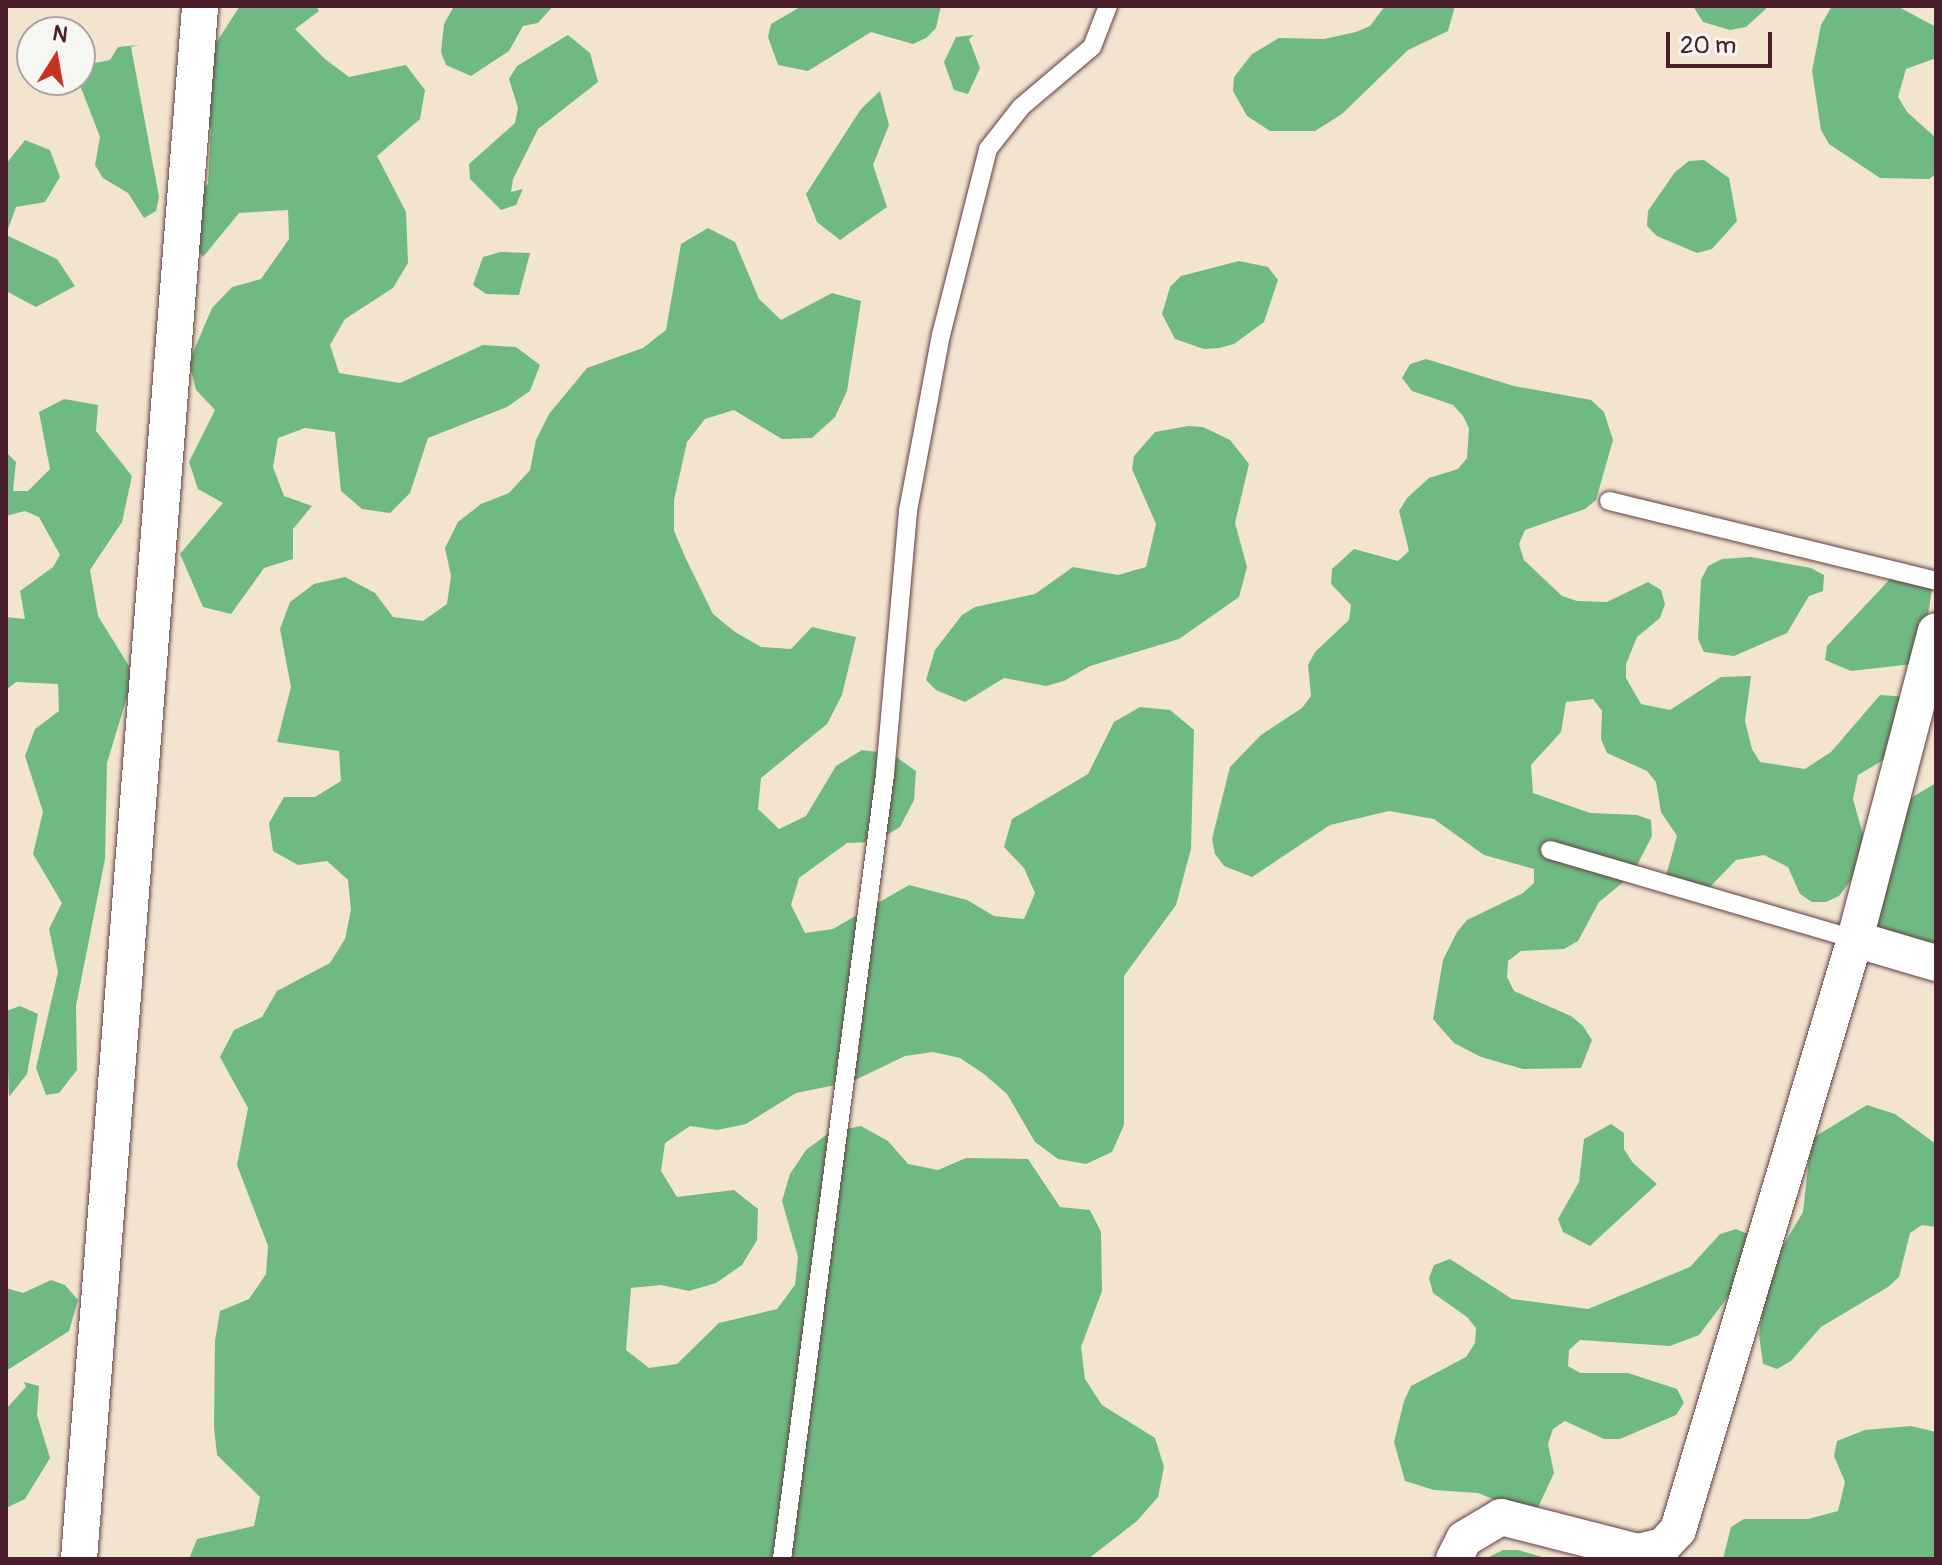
<!DOCTYPE html>
<style>
body{margin:0}
#map{position:relative;width:1942px;height:1565px;overflow:hidden;background:#f3e4cf;font-family:Pangolin,sans-serif}
div>[style]{position:absolute}
.forest>*{inset:0;background:#6fba82}
.roads{filter:drop-shadow(0 0 2px #633d44) drop-shadow(0 0 2px #633d44)}
.service>*{height:18px;margin:-9px;padding:0 9px;transform-origin:9px;border-radius:9px;background:#fff}
.minor>*{height:36px;margin:-18px;padding:0 18px;transform-origin:18px;border-radius:18px;background:#fff}
span{translate:-50% -50%;white-space:nowrap;text-align:center;line-height:1.15;-webkit-text-stroke:6px #f6f6f2;paint-order:stroke}
.frame{position:absolute;inset:0;border:8px solid #4a1f2b;pointer-events:none}
.north{position:absolute;left:16px;top:16px;width:80px;height:80px;box-sizing:border-box;background:#f6f6f2;border:2px solid #b1a0a2;border-radius:50%;rotate:11deg;font-size:22px;font-weight:700;line-height:32px;text-align:center;color:#4a1f2b}
.north::after{content:'';display:block;margin:auto;width:28px;height:36px;background:#c8321e;clip-path:polygon(50% 0,100% 100%,50% 72%,0 100%)}
.scale{position:absolute;left:1666px;top:32px;width:106px;height:36px;box-sizing:border-box;border:4px solid #4a1f2b;border-top:0;padding-left:10px;font-size:24px;line-height:28px;white-space:nowrap;color:#4a1f2b;-webkit-text-stroke:6px #f6f6f2;paint-order:stroke}
</style>
<div id="map">
<div class="forest">
<div style="clip-path:polygon(240px 6px,316px 6px,319px 11px,295px 29px,325px 59px,349px 77px,406px 65px,425px 90px,420px 119px,377px 156px,406px 212px,408px 263px,393px 288px,345px 319px,330px 345px,339px 373px,400px 383px,483px 345px,516px 347px,540px 365px,530px 391px,507px 407px,428px 438px,410px 493px,390px 513px,362px 509px,341px 491px,335px 432px,305px 428px,278px 438px,273px 467px,284px 496px,312px 506px,293px 529px,293px 559px,264px 568px,231px 614px,203px 607px,180px 554px,223px 503px,198px 489px,189px 462px,215px 410px,196px 390px,189px 362px,212px 308px,232px 287px,261px 279px,289px 239px,288px 210px,239px 213px,203px 257px,186px 233px,187px 205px,208px 184px,211px 128px,198px 104px,214px 46px)"></div>
<div style="clip-path:polygon(454px 6px,553px 6px,538px 23px,523px 26px,509px 51px,471px 76px,446px 65px,441px 52px,444px 24px)"></div>
<div style="clip-path:polygon(802px 6px,941px 6px,936px 28px,926px 38px,913px 44px,871px 32px,808px 71px,778px 65px,768px 37px,771px 24px)"></div>
<div style="clip-path:polygon(1385px 6px,1455px 6px,1448px 31px,1408px 50px,1342px 114px,1315px 131px,1270px 131px,1247px 116px,1233px 91px,1234px 77px,1252px 54px,1279px 38px,1324px 39px,1356px 32px,1370px 26px)"></div>
<div style="clip-path:polygon(1693px 6px,1769px 6px,1746px 27px,1730px 30px,1703px 22px)"></div>
<div style="clip-path:polygon(1832px 6px,1897px 6px,1936px 27px,1936px 58px,1906px 69px,1898px 97px,1907px 112px,1936px 138px,1936px 174px,1929px 179px,1880px 178px,1829px 144px,1821px 130px,1812px 71px,1821px 25px)"></div>
<div style="clip-path:polygon(568px 35px,590px 53px,598px 82px,538px 129px,513px 179px,511px 192px,523px 189px,516px 205px,501px 210px,470px 179px,469px 164px,515px 123px,518px 108px,509px 79px,517px 66px)"></div>
<div style="clip-path:polygon(974px 35px,969px 39px,980px 68px,968px 94px,954px 90px,944px 62px,956px 37px)"></div>
<div style="clip-path:polygon(139px 45px,131px 47px,159px 197px,156px 211px,144px 218px,128px 193px,103px 178px,95px 165px,100px 137px,78px 80px,80px 66px,110px 60px,118px 47px)"></div>
<div style="clip-path:polygon(880px 91px,889px 125px,873px 165px,887px 207px,840px 240px,817px 222px,806px 194px,861px 109px)"></div>
<div style="clip-path:polygon(25px 140px,50px 150px,60px 177px,45px 202px,16px 207px,6px 235px,57px 259px,75px 286px,36px 307px,6px 291px,6px 164px)"></div>
<div style="clip-path:polygon(1704px 160px,1729px 178px,1737px 221px,1712px 249px,1697px 253px,1657px 236px,1647px 226px,1648px 211px,1675px 172px,1689px 161px)"></div>
<div style="clip-path:polygon(708px 228px,735px 242px,759px 299px,781px 320px,832px 293px,861px 301px,847px 391px,835px 417px,812px 438px,782px 439px,734px 410px,705px 419px,687px 442px,674px 500px,674px 531px,686px 559px,713px 614px,735px 632px,761px 647px,791px 649px,812px 627px,856px 637px,842px 695px,827px 724px,761px 778px,758px 809px,779px 829px,806px 816px,836px 766px,862px 750px,892px 754px,916px 771px,914px 800px,900px 827px,875px 842px,847px 843px,799px 878px,791px 905px,805px 933px,833px 929px,909px 885px,967px 900px,994px 916px,1024px 919px,1035px 893px,1024px 868px,1004px 847px,1012px 819px,1088px 774px,1114px 722px,1140px 707px,1170px 710px,1194px 730px,1191px 849px,1176px 905px,1124px 976px,1124px 1125px,1112px 1152px,1086px 1164px,1058px 1159px,1035px 1142px,1007px 1094px,984px 1074px,960px 1058px,933px 1052px,905px 1056px,851px 1082px,796px 1093px,746px 1124px,717px 1130px,690px 1126px,665px 1143px,661px 1171px,677px 1197px,734px 1190px,758px 1209px,757px 1240px,742px 1265px,716px 1283px,689px 1291px,661px 1285px,631px 1288px,626px 1350px,649px 1368px,677px 1364px,719px 1323px,777px 1309px,795px 1285px,798px 1257px,782px 1201px,790px 1174px,806px 1150px,830px 1132px,861px 1126px,888px 1141px,908px 1164px,938px 1170px,966px 1158px,1028px 1159px,1060px 1207px,1090px 1210px,1101px 1232px,1102px 1291px,1081px 1347px,1085px 1379px,1102px 1405px,1155px 1438px,1164px 1467px,1158px 1497px,1137px 1521px,1088px 1559px,189px 1559px,197px 1539px,254px 1526px,260px 1497px,217px 1455px,214px 1427px,215px 1341px,220px 1311px,249px 1299px,266px 1274px,268px 1246px,237px 1165px,248px 1108px,220px 1057px,234px 1030px,262px 1017px,277px 991px,330px 963px,345px 939px,351px 910px,348px 880px,327px 861px,298px 865px,273px 851px,269px 823px,284px 797px,315px 797px,341px 781px,339px 751px,277px 742px,291px 687px,280px 629px,290px 602px,314px 584px,345px 577px,375px 593px,393px 617px,423px 621px,447px 604px,451px 576px,445px 548px,458px 522px,481px 504px,509px 493px,530px 470px,536px 440px,549px 414px,587px 368px,643px 348px,666px 330px,681px 244px)"></div>
<div style="clip-path:polygon(501px 252px,530px 253px,519px 295px,486px 294px,473px 285px,483px 257px)"></div>
<div style="clip-path:polygon(1239px 261px,1268px 267px,1278px 280px,1264px 322px,1234px 344px,1219px 348px,1204px 349px,1175px 339px,1162px 314px,1170px 287px,1181px 276px)"></div>
<div style="clip-path:polygon(1426px 359px,1514px 386px,1591px 400px,1604px 412px,1613px 440px,1596px 500px,1585px 509px,1525px 530px,1519px 544px,1524px 560px,1562px 596px,1577px 601px,1607px 602px,1648px 582px,1661px 590px,1665px 604px,1660px 618px,1637px 637px,1626px 664px,1626px 678px,1641px 704px,1670px 710px,1721px 677px,1751px 676px,1745px 721px,1752px 749px,1760px 762px,1805px 769px,1831px 752px,1880px 695px,1908px 697px,1897px 752px,1858px 775px,1853px 799px,1865px 842px,1858px 871px,1839px 896px,1826px 902px,1812px 902px,1800px 894px,1788px 867px,1764px 855px,1736px 860px,1705px 892px,1664px 883px,1677px 836px,1661px 812px,1656px 782px,1647px 771px,1607px 753px,1601px 739px,1602px 711px,1593px 699px,1566px 702px,1561px 732px,1531px 765px,1533px 793px,1590px 813px,1637px 815px,1651px 820px,1652px 836px,1632px 875px,1599px 902px,1578px 941px,1564px 949px,1521px 951px,1508px 961px,1507px 977px,1514px 991px,1571px 1016px,1583px 1026px,1592px 1040px,1581px 1068px,1523px 1069px,1481px 1057px,1454px 1043px,1433px 1019px,1443px 960px,1457px 932px,1467px 920px,1523px 893px,1534px 883px,1534px 869px,1484px 855px,1434px 819px,1389px 811px,1330px 825px,1252px 877px,1224px 866px,1215px 854px,1212px 839px,1230px 767px,1261px 735px,1302px 708px,1311px 696px,1308px 665px,1315px 652px,1349px 620px,1351px 605px,1331px 584px,1332px 569px,1354px 549px,1398px 561px,1409px 551px,1399px 511px,1407px 498px,1429px 478px,1458px 469px,1467px 458px,1469px 428px,1463px 416px,1453px 405px,1412px 391px,1402px 378px,1410px 364px)"></div>
<div style="clip-path:polygon(64px 399px,98px 405px,96px 431px,132px 476px,122px 522px,90px 570px,98px 616px,134px 674px,107px 763px,105px 859px,76px 1006px,77px 1070px,59px 1093px,46px 1095px,36px 1068px,58px 972px,49px 929px,62px 903px,33px 854px,43px 812px,25px 756px,35px 729px,59px 711px,58px 684px,16px 682px,6px 690px,6px 617px,25px 619px,20px 591px,53px 567px,60px 555px,39px 517px,25px 511px,6px 516px,6px 452px,16px 462px,13px 491px,28px 491px,50px 469px,39px 412px)"></div>
<div style="clip-path:polygon(1188px 426px,1203px 427px,1230px 440px,1249px 464px,1235px 523px,1247px 567px,1239px 597px,1179px 639px,1090px 666px,1064px 681px,1046px 686px,1004px 678px,965px 702px,936px 690px,926px 680px,935px 650px,962px 615px,975px 607px,1035px 594px,1073px 567px,1118px 575px,1146px 567px,1156px 524px,1132px 469px,1134px 456px,1155px 432px)"></div>
<div style="clip-path:polygon(1751px 557px,1811px 568px,1824px 575px,1823px 591px,1809px 596px,1787px 633px,1734px 656px,1704px 652px,1698px 639px,1701px 580px,1708px 566px,1722px 559px)"></div>
<div style="clip-path:polygon(1891px 578px,1932px 588px,1921px 663px,1851px 671px,1825px 660px,1827px 646px)"></div>
<div style="clip-path:polygon(1936px 783px,1936px 965px,1875px 948px,1862px 892px,1899px 805px)"></div>
<div style="clip-path:polygon(20px 1006px,38px 1014px,27px 1074px,9px 1097px,6px 1011px)"></div>
<div style="clip-path:polygon(1867px 1105px,1895px 1114px,1936px 1144px,1936px 1227px,1922px 1225px,1910px 1233px,1899px 1277px,1888px 1287px,1821px 1327px,1791px 1361px,1777px 1369px,1763px 1364px,1759px 1335px,1765px 1292px,1781px 1249px,1803px 1212px,1811px 1139px)"></div>
<div style="clip-path:polygon(1611px 1124px,1624px 1133px,1624px 1149px,1633px 1163px,1657px 1184px,1590px 1246px,1563px 1232px,1558px 1219px,1579px 1182px,1584px 1139px)"></div>
<div style="clip-path:polygon(1736px 1229px,1750px 1235px,1743px 1277px,1699px 1335px,1670px 1346px,1580px 1340px,1569px 1350px,1568px 1366px,1580px 1373px,1628px 1373px,1677px 1389px,1684px 1403px,1676px 1415px,1620px 1439px,1604px 1439px,1565px 1421px,1553px 1429px,1548px 1444px,1554px 1473px,1534px 1516px,1478px 1493px,1434px 1490px,1405px 1481px,1394px 1442px,1404px 1401px,1411px 1386px,1466px 1357px,1475px 1343px,1476px 1328px,1467px 1317px,1433px 1293px,1429px 1278px,1434px 1265px,1450px 1259px,1512px 1299px,1588px 1309px,1690px 1267px,1720px 1234px)"></div>
<div style="clip-path:polygon(51px 1280px,65px 1285px,78px 1300px,69px 1331px,6px 1371px,6px 1288px,23px 1293px)"></div>
<div style="clip-path:polygon(24px 1382px,39px 1386px,37px 1415px,50px 1458px,25px 1499px,6px 1508px,6px 1409px,26px 1387px)"></div>
<div style="clip-path:polygon(1911px 1426px,1936px 1432px,1936px 1559px,1723px 1559px,1731px 1527px,1744px 1519px,1808px 1519px,1838px 1511px,1845px 1482px,1834px 1456px,1837px 1441px,1865px 1430px)"></div>
<div style="clip-path:polygon(1503px 1550px,1518px 1550px,1549px 1559px,1485px 1559px)"></div>
</div>
<div class="roads">
<div class="service">
<div style="left:1609px;top:501px;width:337px;rotate:13.7deg"></div>
<div style="left:1550px;top:850px;width:318px;rotate:16.3deg"></div>
<div style="left:782px;top:1559px;width:792px;rotate:-82.52deg"></div>
<div style="left:885px;top:774px;width:264px;rotate:-85deg"></div>
<div style="left:908px;top:511px;width:179px;rotate:-79.4deg"></div>
<div style="left:941px;top:335px;width:192px;rotate:-75.8deg"></div>
<div style="left:988px;top:149px;width:53px;rotate:-51.8deg"></div>
<div style="left:1021px;top:107px;width:93px;rotate:-40.2deg"></div>
<div style="left:1092px;top:47px;width:44px;rotate:-68.7deg"></div>
</div>
<div class="minor">
<div style="left:1855px;top:939px;width:84px;rotate:16.5deg"></div>
<div style="left:79px;top:1559px;width:1558px;rotate:-85.54deg"></div>
<div style="left:1454px;top:1559px;width:22px;rotate:-63deg"></div>
<div style="left:1464px;top:1539px;width:43px;rotate:-30.7deg"></div>
<div style="left:1501px;top:1517px;width:141px;rotate:14.3deg"></div>
<div style="left:1638px;top:1552px;width:26px;rotate:-13deg"></div>
<div style="left:1663px;top:1546px;width:22px;rotate:-47deg"></div>
<div style="left:1678px;top:1530px;width:617px;rotate:-73.33deg"></div>
<div style="left:1855px;top:939px;width:318px;rotate:-75.3deg"></div>
</div>
</div>
<div class="frame"></div>
<div class="north">N</div>
<div class="scale">20 m</div>
</div>
